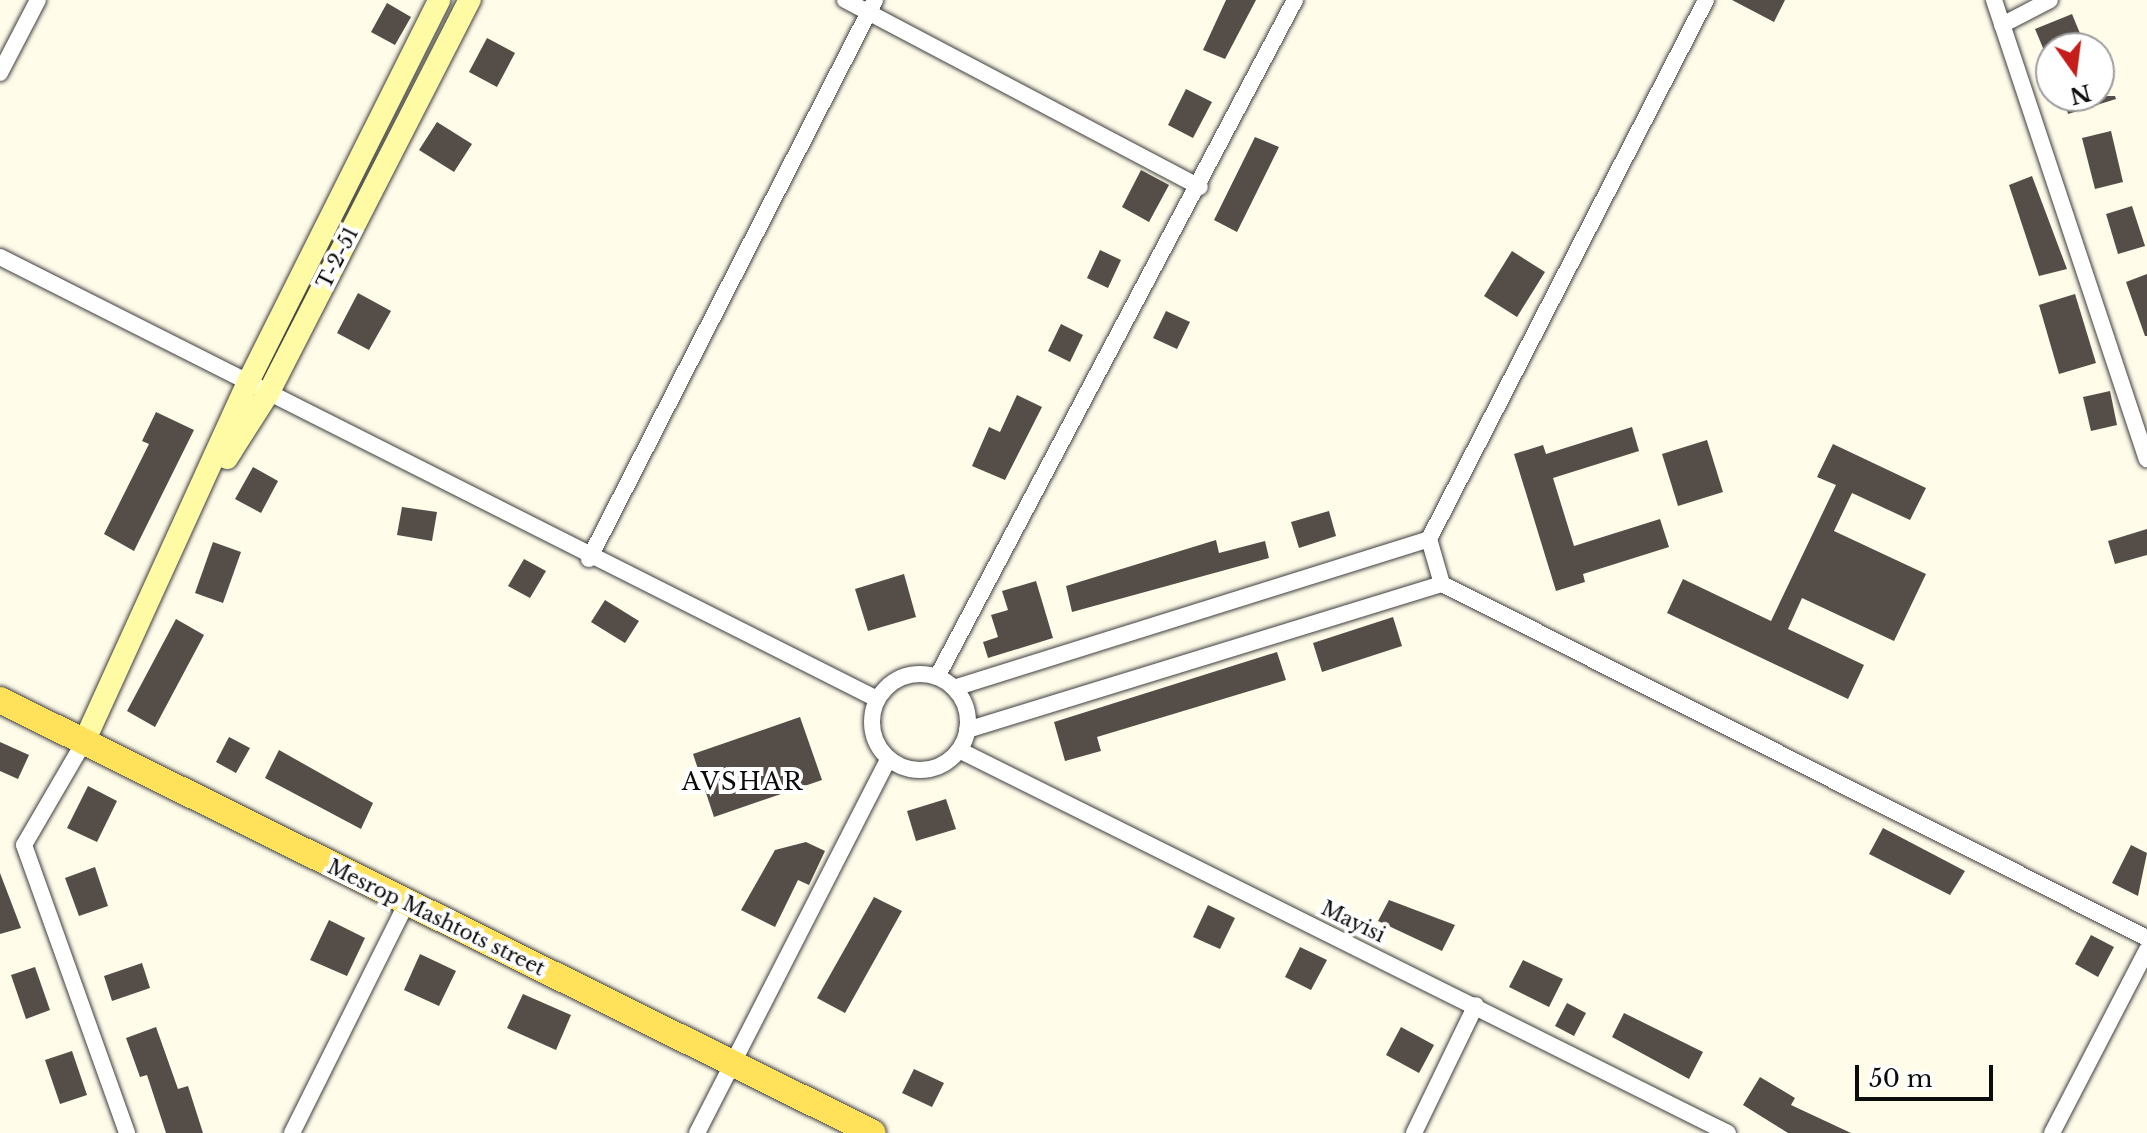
<!DOCTYPE html>
<style>
body{margin:0}
#map{position:relative;width:2147px;height:1133px;overflow:hidden;background:#fffcea;font-family:"Libre Baskerville",serif}
div>[style]{position:absolute}
.building>*{inset:0;background:#554d47}
.roads{filter:drop-shadow(0 0 2px #3e3e3e) drop-shadow(0 0 2px #3e3e3e)}
.street>*{height:16px;margin:-8px;padding:0 8px;transform-origin:8px;border-radius:8px;background:#fff}
.street>.ring{margin:-8px;padding:0;box-sizing:content-box;background:none;border:16px solid #fff;border-radius:50%}
.secondary>*{height:22px;margin:-11px;padding:0 11px;transform-origin:11px;border-radius:11px;background:#fffba5}
.primary>*{height:26px;margin:-13px;padding:0 13px;transform-origin:13px;border-radius:13px;background:#ffe15a}
span{translate:-50% -50%;white-space:nowrap;text-align:center;line-height:1.15;-webkit-text-stroke:8px #fff;paint-order:stroke}
.street-label{font-size:20px;color:#0b0b0b}
.quarter-label{font-size:24px;color:#0b0b0b;letter-spacing:2px}
.north{position:absolute;left:2035px;top:32px;width:80px;height:80px;box-sizing:border-box;background:#fff;border:2px solid #9d9d9d;border-radius:50%;rotate:166deg;font-size:22px;font-weight:700;line-height:32px;text-align:center;color:#0b0b0b}
.north::after{content:'';display:block;margin:auto;width:28px;height:36px;background:#c41d1b;clip-path:polygon(50% 0,100% 100%,50% 72%,0 100%)}
.scale{position:absolute;left:1855px;top:1065px;width:138px;height:36px;box-sizing:border-box;border:4px solid #0b0b0b;border-top:0;padding-left:10px;font-size:24px;line-height:28px;white-space:nowrap;color:#0b0b0b;-webkit-text-stroke:6px #fff;paint-order:stroke}
</style>
<div id="map">
<div class="building">
<div style="clip-path:polygon(1226px 0,1256px 0,1225px 59px,1203px 50px)"></div>
<div style="clip-path:polygon(1732px 0,1785px 0,1774px 22px)"></div>
<div style="clip-path:polygon(387px 3px,411px 17px,395px 45px,371px 32px)"></div>
<div style="clip-path:polygon(2072px 14px,2086px 48px,2043px 48px,2035px 29px)"></div>
<div style="clip-path:polygon(487px 38px,515px 53px,497px 87px,469px 72px)"></div>
<div style="clip-path:polygon(1186px 89px,1212px 102px,1193px 138px,1168px 125px)"></div>
<div style="clip-path:polygon(2063px 96px,2115px 96px,2116px 99px,2068px 114px)"></div>
<div style="clip-path:polygon(437px 122px,472px 144px,454px 172px,419px 150px)"></div>
<div style="clip-path:polygon(2111px 131px,2123px 182px,2095px 189px,2082px 138px)"></div>
<div style="clip-path:polygon(1255px 137px,1279px 147px,1237px 232px,1214px 220px)"></div>
<div style="clip-path:polygon(1141px 170px,1169px 185px,1149px 222px,1122px 207px)"></div>
<div style="clip-path:polygon(2032px 176px,2067px 269px,2039px 276px,2009px 185px)"></div>
<div style="clip-path:polygon(2132px 206px,2145px 246px,2118px 254px,2106px 214px)"></div>
<div style="clip-path:polygon(1100px 250px,1121px 260px,1108px 288px,1087px 278px)"></div>
<div style="clip-path:polygon(1512px 251px,1545px 272px,1517px 317px,1484px 296px)"></div>
<div style="clip-path:polygon(2147px 274px,2147px 336px,2145px 336px,2126px 282px)"></div>
<div style="clip-path:polygon(358px 293px,391px 311px,369px 350px,337px 333px)"></div>
<div style="clip-path:polygon(2075px 294px,2096px 363px,2059px 374px,2039px 305px)"></div>
<div style="clip-path:polygon(1166px 311px,1190px 322px,1177px 349px,1153px 338px)"></div>
<div style="clip-path:polygon(1061px 324px,1083px 335px,1070px 362px,1048px 351px)"></div>
<div style="clip-path:polygon(2110px 391px,2117px 425px,2091px 431px,2083px 397px)"></div>
<div style="clip-path:polygon(1017px 395px,1042px 407px,1005px 480px,972px 466px,989px 427px,1000px 432px)"></div>
<div style="clip-path:polygon(156px 412px,194px 430px,134px 551px,104px 534px,149px 444px,142px 441px)"></div>
<div style="clip-path:polygon(1632px 427px,1639px 451px,1553px 478px,1574px 546px,1660px 519px,1669px 547px,1583px 574px,1585px 582px,1556px 591px,1514px 454px,1543px 445px,1546px 454px)"></div>
<div style="clip-path:polygon(1707px 440px,1723px 492px,1678px 506px,1662px 454px)"></div>
<div style="clip-path:polygon(1833px 444px,1926px 488px,1910px 520px,1852px 493px,1834px 531px,1926px 574px,1894px 641px,1802px 598px,1788px 629px,1864px 665px,1848px 699px,1667px 613px,1683px 579px,1771px 621px,1836px 485px,1817px 477px)"></div>
<div style="clip-path:polygon(253px 467px,278px 481px,261px 513px,235px 499px)"></div>
<div style="clip-path:polygon(402px 507px,437px 512px,432px 541px,397px 535px)"></div>
<div style="clip-path:polygon(1329px 511px,1336px 536px,1299px 548px,1291px 522px)"></div>
<div style="clip-path:polygon(2147px 529px,2147px 555px,2115px 564px,2108px 541px)"></div>
<div style="clip-path:polygon(1216px 540px,1219px 553px,1265px 541px,1269px 558px,1072px 612px,1066px 586px)"></div>
<div style="clip-path:polygon(213px 542px,241px 552px,223px 603px,195px 593px)"></div>
<div style="clip-path:polygon(524px 559px,546px 571px,530px 598px,508px 586px)"></div>
<div style="clip-path:polygon(904px 574px,916px 617px,868px 631px,855px 589px)"></div>
<div style="clip-path:polygon(1036px 581px,1053px 638px,988px 658px,983px 642px,998px 637px,991px 615px,1008px 610px,1002px 591px)"></div>
<div style="clip-path:polygon(605px 600px,639px 621px,625px 643px,591px 622px)"></div>
<div style="clip-path:polygon(1393px 617px,1402px 646px,1322px 672px,1313px 643px)"></div>
<div style="clip-path:polygon(176px 619px,204px 635px,155px 727px,127px 711px)"></div>
<div style="clip-path:polygon(1277px 652px,1286px 680px,1097px 737px,1101px 751px,1065px 761px,1054px 722px)"></div>
<div style="clip-path:polygon(800px 717px,822px 780px,714px 817px,693px 754px)"></div>
<div style="clip-path:polygon(229px 737px,250px 748px,236px 773px,216px 762px)"></div>
<div style="clip-path:polygon(0 742px,29px 755px,18px 779px,0 771px)"></div>
<div style="clip-path:polygon(279px 750px,373px 803px,361px 829px,265px 778px)"></div>
<div style="clip-path:polygon(88px 786px,117px 801px,97px 842px,67px 828px)"></div>
<div style="clip-path:polygon(946px 799px,956px 829px,916px 841px,907px 811px)"></div>
<div style="clip-path:polygon(1883px 828px,1965px 871px,1950px 895px,1869px 854px)"></div>
<div style="clip-path:polygon(806px 842px,825px 851px,809px 885px,798px 880px,775px 927px,741px 910px,775px 850px)"></div>
<div style="clip-path:polygon(2131px 845px,2147px 853px,2138px 896px,2112px 883px)"></div>
<div style="clip-path:polygon(95px 867px,108px 906px,79px 916px,65px 878px)"></div>
<div style="clip-path:polygon(0 873px,21px 928px,0 934px)"></div>
<div style="clip-path:polygon(874px 897px,902px 911px,845px 1013px,817px 998px)"></div>
<div style="clip-path:polygon(1389px 900px,1455px 925px,1442px 951px,1378px 921px)"></div>
<div style="clip-path:polygon(1208px 905px,1235px 918px,1220px 949px,1193px 937px)"></div>
<div style="clip-path:polygon(329px 920px,365px 938px,347px 976px,310px 960px)"></div>
<div style="clip-path:polygon(2091px 935px,2114px 947px,2098px 977px,2075px 964px)"></div>
<div style="clip-path:polygon(1300px 947px,1327px 960px,1311px 990px,1285px 977px)"></div>
<div style="clip-path:polygon(420px 954px,456px 971px,439px 1006px,404px 990px)"></div>
<div style="clip-path:polygon(1523px 960px,1563px 979px,1549px 1007px,1509px 987px)"></div>
<div style="clip-path:polygon(142px 963px,150px 988px,112px 1001px,104px 976px)"></div>
<div style="clip-path:polygon(35px 967px,50px 1010px,26px 1019px,11px 975px)"></div>
<div style="clip-path:polygon(523px 994px,571px 1015px,556px 1050px,507px 1028px)"></div>
<div style="clip-path:polygon(1567px 1003px,1586px 1013px,1574px 1036px,1555px 1026px)"></div>
<div style="clip-path:polygon(1624px 1013px,1703px 1052px,1689px 1079px,1612px 1037px)"></div>
<div style="clip-path:polygon(156px 1027px,178px 1089px,188px 1086px,203px 1133px,166px 1133px,147px 1075px,140px 1077px,126px 1038px)"></div>
<div style="clip-path:polygon(1401px 1027px,1434px 1045px,1419px 1073px,1386px 1055px)"></div>
<div style="clip-path:polygon(72px 1051px,87px 1095px,60px 1104px,45px 1060px)"></div>
<div style="clip-path:polygon(914px 1069px,944px 1083px,932px 1107px,902px 1093px)"></div>
<div style="clip-path:polygon(1760px 1077px,1795px 1098px,1791px 1105px,1851px 1133px,1788px 1133px,1743px 1105px)"></div>
</div>
<div class="roads">
<div class="street">
<div style="left:845px;top:0;width:401px;rotate:27.8deg"></div>
<div style="left:1706px;top:0;width:606px;rotate:117.2deg"></div>
<div style="left:1429px;top:539px;width:47px;rotate:73.9deg"></div>
<div style="left:1442px;top:584px;width:789px;rotate:26.66deg"></div>
<div style="left:1994px;top:0;width:484px;rotate:71.6deg"></div>
<div style="left:2002px;top:25px;width:54px;rotate:-27.5deg"></div>
<div style="left:0;top:73px;width:82px;rotate:-62.5deg"></div>
<div style="left:0;top:257px;width:982px;rotate:26.75deg"></div>
<div style="left:589px;top:559px;width:628px;rotate:-62.9deg"></div>
<div class="ring" style="left:872px;top:674px;width:80px;height:80px"></div>
<div style="left:937px;top:677px;width:766px;rotate:-62.13deg"></div>
<div style="left:954px;top:688px;width:498px;rotate:-17.4deg"></div>
<div style="left:967px;top:730px;width:497px;rotate:-17.1deg"></div>
<div style="left:84px;top:742px;width:119px;rotate:120.2deg"></div>
<div style="left:24px;top:845px;width:306px;rotate:70.3deg"></div>
<div style="left:959px;top:750px;width:859px;rotate:26.48deg"></div>
<div style="left:292px;top:1133px;width:256px;rotate:-63.5deg"></div>
<div style="left:697px;top:1133px;width:420px;rotate:-62.9deg"></div>
<div style="left:1414px;top:1133px;width:142px;rotate:-64.2deg"></div>
<div style="left:2052px;top:1133px;width:206px;rotate:-62.6deg"></div>
</div>
<div class="secondary">
<div style="left:227px;top:458px;width:78px;rotate:-57.5deg"></div>
<div style="left:269px;top:392px;width:441px;rotate:-62.9deg"></div>
<div style="left:84px;top:742px;width:398px;rotate:-65.5deg"></div>
<div style="left:249px;top:380px;width:425px;rotate:-63.4deg"></div>
</div>
<div class="primary">
<div style="left:0;top:700px;width:974px;rotate:26.38deg"></div>
</div>
</div>
<div class="street-label">
<span style="left:338px;top:258px;rotate:-63deg">T-2-51</span>
<span style="left:436px;top:918px;rotate:26deg">Mesrop Mashtots street</span>
<span style="left:1353px;top:922px;rotate:26deg">Mayisi</span>
</div>
<div class="quarter-label">
<span style="left:743px;top:782px">AVSHAR</span>
</div>
<div class="north">N</div>
<div class="scale">50 m</div>
</div>
